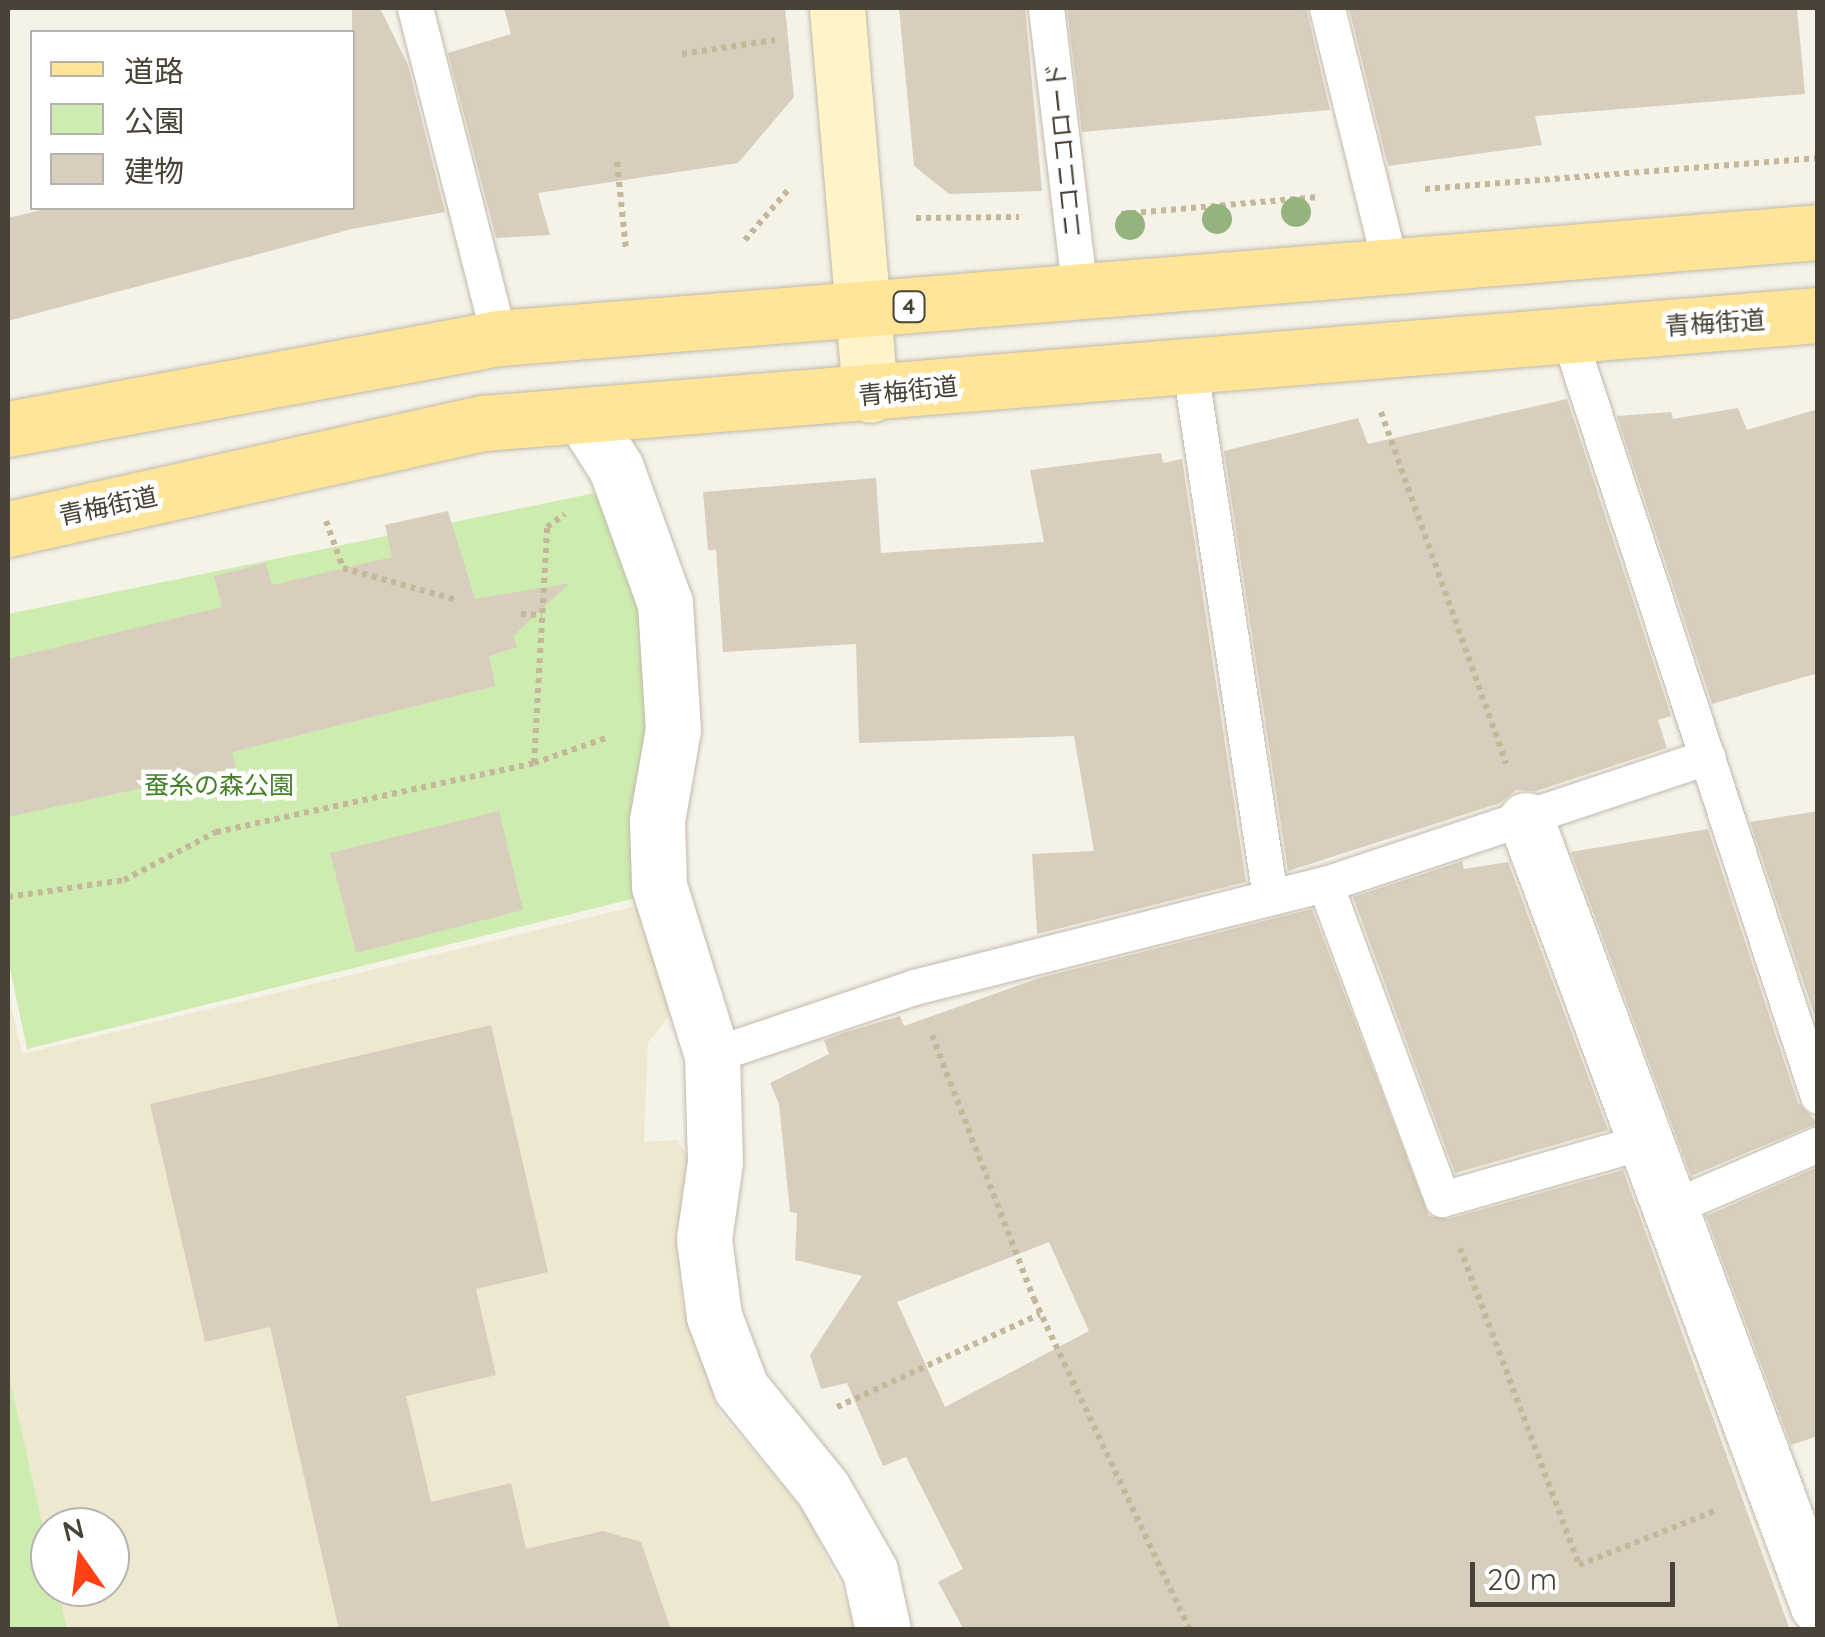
<!DOCTYPE html>
<meta charset="utf-8">
<style>
body{margin:0}
#map{position:relative;width:1825px;height:1637px;overflow:hidden;background:#f5f2e8;font-family:Quicksand,"Noto Sans JP",sans-serif}
div>[style]{position:absolute}
.education>*{inset:0;background:#efe8d1}
.green>*{inset:0;background:#ceecaf}
.building>*{inset:0;background:#d8cebd}
.path>*{height:6px;margin-top:-3px;transform-origin:0;background:repeating-linear-gradient(90deg,#c4b79a 0 5px,transparent 0 10px)}
.roads{filter:drop-shadow(0 0 2px #c1baaa) drop-shadow(0 0 2px #c1baaa)}
.lane>*{height:35px;margin:-17.5px;padding:0 17.5px;transform-origin:17.5px;border-radius:17.5px;background:#fff}
.street>*{height:55px;margin:-27.5px;padding:0 27.5px;transform-origin:27.5px;border-radius:27.5px;background:#fff}
.secondary>*{height:55px;margin:-27.5px;padding:0 27.5px;transform-origin:27.5px;border-radius:27.5px;background:#fff4c8}
.primary>*{height:55px;margin:-27.5px;padding:0 27.5px;transform-origin:27.5px;border-radius:27.5px;background:#ffe597}
.trees>*{width:30px;height:30px;margin:-15px;border-radius:50%;background:#94b37d}
span{translate:-50% -50%;white-space:nowrap;text-align:center;line-height:1.15;-webkit-text-stroke:9px #fff;paint-order:stroke}
.shield-label span{padding:2px 8px;background:#fff;border:2px solid;border-radius:8px;-webkit-text-stroke-width:0}
.shield-label{font-size:22px;color:#494236;font-weight:700}
.street-label{font-size:25px;color:#494236}
.park-label{font-size:25px;color:#448025}
.frame{position:absolute;inset:0;border:10px solid #494236;pointer-events:none}
.legend{position:absolute;left:30px;top:30px;width:325px;height:180px;box-sizing:border-box;background:#fff;border:2px solid #b6b3af;margin:0;padding:12px 18px;list-style:none;font-size:30px;color:#494236}
.legend li{display:flex;align-items:center;gap:20px;height:50px}
.legend b{width:50px;border:2px solid #b6b3af}
.north{position:absolute;left:30px;top:1507px;width:100px;height:100px;box-sizing:border-box;background:#fff;border:2px solid #b6b3af;border-radius:50%;rotate:346deg;font-size:28px;font-weight:700;line-height:40px;text-align:center;color:#494236}
.north::after{content:'';display:block;margin:auto;width:35px;height:45px;background:#ff4115;clip-path:polygon(50% 0,100% 100%,50% 72%,0 100%)}
.scale{position:absolute;left:1470px;top:1562px;width:205px;height:45px;box-sizing:border-box;border:5px solid #494236;border-top:0;padding-left:12px;font-size:30px;line-height:35px;white-space:nowrap;color:#494236;-webkit-text-stroke:8px #fff;paint-order:stroke}
</style>
<div id="map">
<div class="education">
<div style="clip-path:polygon(evenodd,645px 904px,673px 1010px,648px 1043px,644px 1142px,677px 1140px,692px 1162px,677px 1233px,682px 1302px,719px 1412px,805px 1512px,860px 1629px,8px 1629px,8px 993px,22px 1054px,645px 904px,50px 1527px,110px 1527px,110px 1587px,50px 1587px,50px 1527px)"></div>
</div>
<div class="green">
<div style="clip-path:polygon(595px 493px,630px 564px,655px 677px,644px 896px,27px 1049px,8px 959px,8px 614px)"></div>
<div style="clip-path:polygon(8px 1372px,50px 1557px,50px 1587px,57px 1587px,67px 1629px,8px 1629px)"></div>
</div>
<div class="building">
<div style="clip-path:polygon(352px 8px,380px 8px,408px 65px,445px 212px,352px 229px,8px 321px,8px 218px,50px 208px,352px 208px)"></div>
<div style="clip-path:polygon(504px 8px,785px 8px,794px 97px,738px 163px,538px 193px,550px 235px,496px 238px,448px 53px,511px 34px)"></div>
<div style="clip-path:polygon(899px 8px,1025px 8px,1042px 191px,949px 194px,914px 166px)"></div>
<div style="clip-path:polygon(1067px 8px,1306px 8px,1330px 110px,1082px 132px)"></div>
<div style="clip-path:polygon(1349px 8px,1797px 8px,1805px 94px,1535px 116px,1542px 145px,1388px 166px)"></div>
<div style="clip-path:polygon(1567px 399px,1671px 716px,1658px 720px,1667px 748px,1536px 791px,1516px 790px,1500px 803px,1288px 871px,1224px 451px,1358px 418px,1368px 444px)"></div>
<div style="clip-path:polygon(1738px 408px,1747px 430px,1818px 409px,1818px 673px,1712px 704px,1617px 416px,1671px 412px,1673px 419px)"></div>
<div style="clip-path:polygon(1161px 453px,1163px 463px,1182px 459px,1246px 882px,1037px 934px,1032px 854px,1094px 851px,1074px 736px,859px 743px,856px 644px,723px 652px,716px 550px,708px 550px,703px 492px,876px 478px,881px 553px,1044px 542px,1030px 470px)"></div>
<div style="clip-path:polygon(448px 511px,475px 599px,570px 583px,513px 636px,517px 647px,489px 656px,495px 686px,232px 752px,236px 768px,8px 817px,8px 659px,222px 607px,214px 576px,266px 563px,272px 585px,392px 557px,385px 525px)"></div>
<div style="clip-path:polygon(499px 811px,523px 910px,356px 953px,330px 853px)"></div>
<div style="clip-path:polygon(1818px 811px,1818px 1026px,1750px 822px)"></div>
<div style="clip-path:polygon(1708px 829px,1798px 1103px,1818px 1123px,1691px 1176px,1571px 852px)"></div>
<div style="clip-path:polygon(1462px 861px,1464px 869px,1508px 862px,1608px 1130px,1455px 1173px,1353px 897px)"></div>
<div style="clip-path:polygon(evenodd,1312px 909px,1429px 1216px,1448px 1219px,1623px 1170px,1790px 1630px,964px 1630px,938px 1582px,963px 1569px,906px 1457px,883px 1466px,847px 1383px,821px 1389px,810px 1355px,862px 1276px,795px 1260px,797px 1213px,790px 1212px,779px 1104px,770px 1083px,829px 1054px,824px 1040px,843px 1033px,900px 1016px,904px 1026px,1039px 978px,1312px 909px,1049px 1242px,1089px 1331px,945px 1407px,897px 1302px,1049px 1242px)"></div>
<div style="clip-path:polygon(491px 1025px,548px 1272px,476px 1289px,496px 1375px,406px 1396px,431px 1502px,511px 1483px,526px 1549px,603px 1531px,641px 1542px,671px 1630px,339px 1630px,270px 1327px,205px 1342px,150px 1104px)"></div>
<div style="clip-path:polygon(1818px 1167px,1818px 1436px,1791px 1445px,1706px 1216px)"></div>
</div>
<div class="path">
<div style="left:682px;top:54px;width:94px;rotate:-8.6deg"></div>
<div style="left:617px;top:162px;width:87px;rotate:84.1deg"></div>
<div style="left:1425px;top:189px;width:394px;rotate:-4.5deg"></div>
<div style="left:1121px;top:214px;width:198px;rotate:-4.9deg"></div>
<div style="left:916px;top:218px;width:103px;rotate:-0.6deg"></div>
<div style="left:745px;top:240px;width:66px;rotate:-49.3deg"></div>
<div style="left:1381px;top:412px;width:373px;rotate:70.4deg"></div>
<div style="left:326px;top:521px;width:50px;rotate:70.1deg"></div>
<div style="left:343px;top:568px;width:118px;rotate:15.7deg"></div>
<div style="left:521px;top:614px;width:21px;rotate:3deg"></div>
<div style="left:534px;top:763px;width:236px;rotate:-86.8deg"></div>
<div style="left:547px;top:527px;width:22px;rotate:-36deg"></div>
<div style="left:8px;top:897px;width:117px;rotate:-8.3deg"></div>
<div style="left:124px;top:880px;width:104px;rotate:-27.6deg"></div>
<div style="left:216px;top:832px;width:325px;rotate:-12.2deg"></div>
<div style="left:534px;top:763px;width:76px;rotate:-19.1deg"></div>
<div style="left:932px;top:1035px;width:283px;rotate:68.9deg"></div>
<div style="left:1034px;top:1299px;width:366px;rotate:64.8deg"></div>
<div style="left:1460px;top:1248px;width:339px;rotate:69.4deg"></div>
<div style="left:1579px;top:1565px;width:149px;rotate:-21.7deg"></div>
<div style="left:837px;top:1407px;width:223px;rotate:-24.6deg"></div>
</div>
<div class="roads">
<div class="lane">
<div style="left:415px;top:8px;width:341px;rotate:75.7deg"></div>
<div style="left:1046px;top:8px;width:286px;rotate:83.2deg"></div>
<div style="left:1327px;top:8px;width:268px;rotate:76.2deg"></div>
<div style="left:1568px;top:334px;width:802px;rotate:71.84deg"></div>
<div style="left:1189px;top:362px;width:541px;rotate:81.39deg"></div>
<div style="left:1325px;top:884px;width:336px;rotate:69.6deg"></div>
<div style="left:1442px;top:1199px;width:208px;rotate:-15.9deg"></div>
<div style="left:712px;top:1055px;width:213px;rotate:-18.6deg"></div>
<div style="left:914px;top:987px;width:424px;rotate:-14.1deg"></div>
<div style="left:1325px;top:884px;width:403px;rotate:-18.4deg"></div>
<div style="left:1668px;top:1209px;width:163px;rotate:-23.4deg"></div>
</div>
<div class="street">
<div style="left:583px;top:416px;width:62px;rotate:57.6deg"></div>
<div style="left:616px;top:468px;width:144px;rotate:70.1deg"></div>
<div style="left:665px;top:603px;width:126px;rotate:86.4deg"></div>
<div style="left:673px;top:729px;width:93px;rotate:99.9deg"></div>
<div style="left:657px;top:821px;width:65px;rotate:88.2deg"></div>
<div style="left:659px;top:886px;width:177px;rotate:72.6deg"></div>
<div style="left:712px;top:1055px;width:107px;rotate:88.4deg"></div>
<div style="left:715px;top:1162px;width:78px;rotate:98.1deg"></div>
<div style="left:704px;top:1239px;width:78px;rotate:82.6deg"></div>
<div style="left:714px;top:1316px;width:77px;rotate:69.4deg"></div>
<div style="left:741px;top:1388px;width:130px;rotate:50.9deg"></div>
<div style="left:823px;top:1489px;width:95px;rotate:60.2deg"></div>
<div style="left:870px;top:1571px;width:60px;rotate:77.6deg"></div>
<div style="left:1526px;top:820px;width:838px;rotate:69.62deg"></div>
</div>
<div class="secondary">
<div style="left:837px;top:8px;width:388px;rotate:85.1deg"></div>
</div>
<div class="primary">
<div style="left:8px;top:429px;width:499px;rotate:-10.5deg"></div>
<div style="left:499px;top:338px;width:1323px;rotate:-4.59deg"></div>
<div style="left:8px;top:529px;width:488px;rotate:-12.6deg"></div>
<div style="left:484px;top:423px;width:1338px;rotate:-4.63deg"></div>
</div>
</div>
<div class="trees">
<div style="left:1296px;top:212px"></div>
<div style="left:1217px;top:219px"></div>
<div style="left:1130px;top:225px"></div>
</div>
<div class="shield-label">
<span style="left:909px;top:307px">4</span>
</div>
<div class="street-label">
<span style="left:1064px;top:150px;rotate:-96deg">ニコニコロード</span>
<span style="left:1715px;top:323px;rotate:-4deg">青梅街道</span>
<span style="left:908px;top:391px;rotate:-6deg">青梅街道</span>
<span style="left:108px;top:506px;rotate:-12deg">青梅街道</span>
</div>
<div class="park-label">
<span style="left:219px;top:785px">蚕糸の森公園</span>
</div>
<div class="frame"></div>
<ul class="legend">
<li><b style="height:12px;background:#ffe597"></b>道路</li>
<li><b style="height:28px;background:#ceecaf"></b>公園</li>
<li><b style="height:28px;background:#d8cebd"></b>建物</li>
</ul>
<div class="north">N</div>
<div class="scale">20 m</div>
</div>
